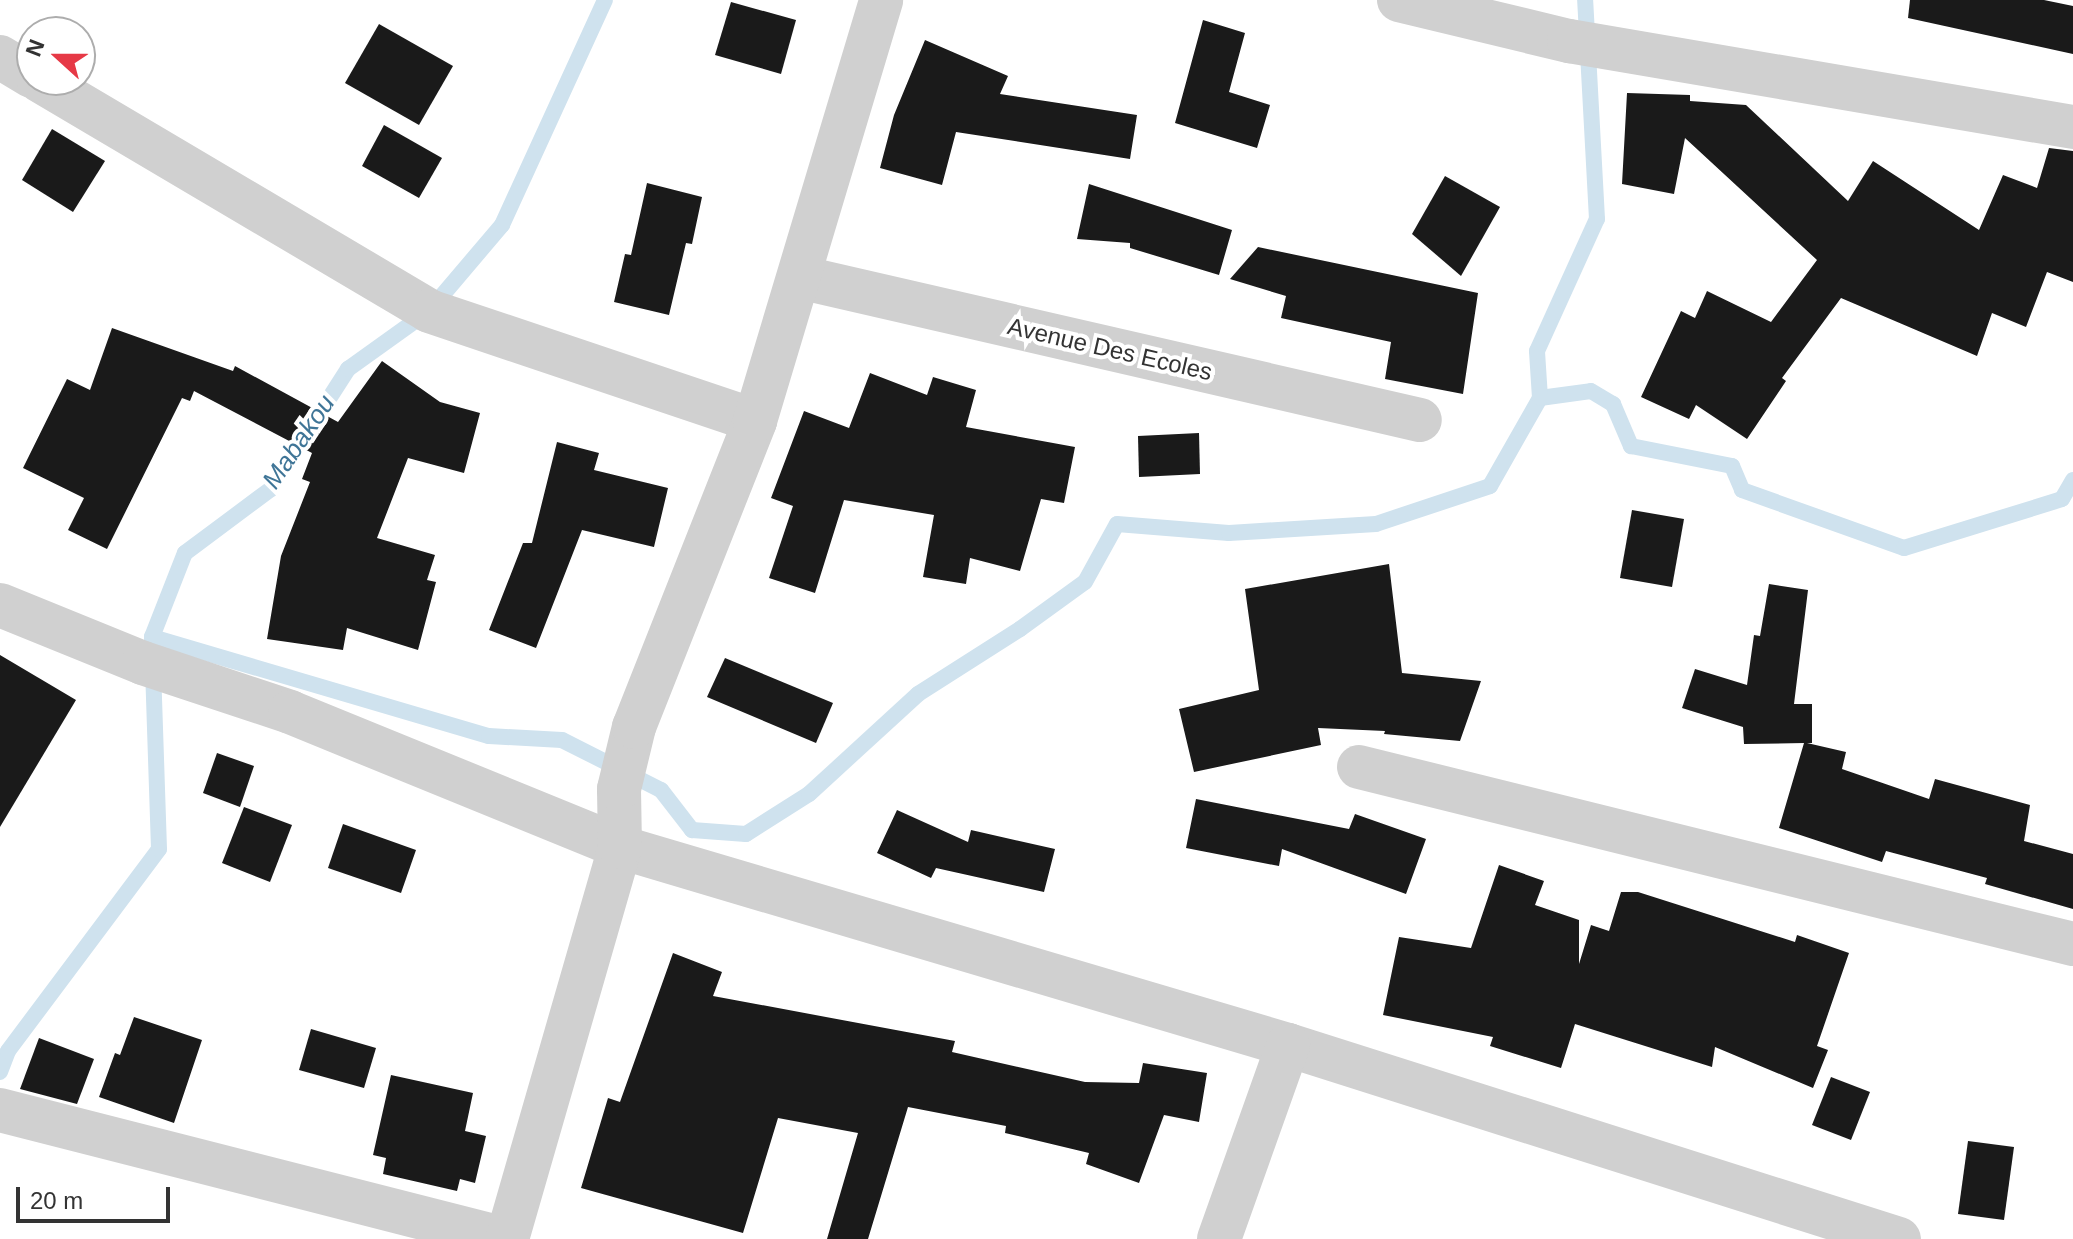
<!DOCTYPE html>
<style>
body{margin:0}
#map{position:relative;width:2073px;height:1239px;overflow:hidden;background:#fff;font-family:Helvetica,sans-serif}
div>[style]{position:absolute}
.stream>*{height:16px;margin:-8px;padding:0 8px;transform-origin:8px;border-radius:8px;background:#cfe2ee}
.building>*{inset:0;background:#1a1a1a}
.street>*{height:44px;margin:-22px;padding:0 22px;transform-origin:22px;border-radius:22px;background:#d0d0d0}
span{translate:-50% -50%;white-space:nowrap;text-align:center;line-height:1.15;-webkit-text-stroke:8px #fff;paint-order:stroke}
.street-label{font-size:24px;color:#333}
.water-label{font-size:26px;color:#3f7597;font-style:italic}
.north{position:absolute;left:16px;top:16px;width:80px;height:80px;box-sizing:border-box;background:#fff;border:2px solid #adadad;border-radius:50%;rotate:291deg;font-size:22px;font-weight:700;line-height:32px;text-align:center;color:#333}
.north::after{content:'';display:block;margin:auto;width:28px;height:36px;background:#e63946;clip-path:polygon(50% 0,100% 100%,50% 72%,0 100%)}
.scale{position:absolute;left:16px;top:1187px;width:154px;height:36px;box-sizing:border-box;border:4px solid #333;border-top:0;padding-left:10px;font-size:24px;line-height:28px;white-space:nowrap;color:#333;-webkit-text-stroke:6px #fff;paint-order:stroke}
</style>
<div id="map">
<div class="stream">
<div style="left:1540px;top:398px;width:51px;rotate:-7.8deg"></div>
<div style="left:1591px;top:391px;width:26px;rotate:31deg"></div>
<div style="left:1613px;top:404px;width:46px;rotate:66.8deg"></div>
<div style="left:1631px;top:446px;width:103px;rotate:11.2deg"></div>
<div style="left:1732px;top:466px;width:26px;rotate:67deg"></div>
<div style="left:1742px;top:490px;width:172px;rotate:19.7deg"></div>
<div style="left:1904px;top:548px;width:165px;rotate:-17.2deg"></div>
<div style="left:2062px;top:499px;width:22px;rotate:-60deg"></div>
<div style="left:152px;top:637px;width:351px;rotate:16.4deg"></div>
<div style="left:489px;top:736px;width:73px;rotate:3.1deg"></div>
<div style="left:562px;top:740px;width:111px;rotate:26.8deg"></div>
<div style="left:661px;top:790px;width:51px;rotate:52.2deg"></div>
<div style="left:692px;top:830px;width:54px;rotate:4.2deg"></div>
<div style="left:746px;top:834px;width:75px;rotate:-32.4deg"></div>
<div style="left:809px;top:794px;width:148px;rotate:-42.5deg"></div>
<div style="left:918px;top:694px;width:121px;rotate:-32.5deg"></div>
<div style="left:1020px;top:629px;width:80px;rotate:-35.9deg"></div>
<div style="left:1085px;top:582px;width:66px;rotate:-61.1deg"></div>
<div style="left:1117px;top:524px;width:112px;rotate:4.6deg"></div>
<div style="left:1229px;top:533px;width:147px;rotate:-3.5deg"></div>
<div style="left:1376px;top:524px;width:120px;rotate:-18.4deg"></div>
<div style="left:1490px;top:486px;width:101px;rotate:-60.4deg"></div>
<div style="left:1540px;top:398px;width:47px;rotate:-93.7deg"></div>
<div style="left:1537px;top:351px;width:145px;rotate:-65.6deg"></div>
<div style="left:1597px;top:219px;width:219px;rotate:-93.1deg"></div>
<div style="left:152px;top:647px;width:10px;rotate:-90deg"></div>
<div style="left:152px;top:637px;width:90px;rotate:-68.6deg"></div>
<div style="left:185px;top:553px;width:107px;rotate:-36.7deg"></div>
<div style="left:271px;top:489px;width:143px;rotate:-57.3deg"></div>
<div style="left:348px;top:369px;width:100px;rotate:-35.6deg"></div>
<div style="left:429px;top:311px;width:113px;rotate:-49.7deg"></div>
<div style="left:502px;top:225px;width:247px;rotate:-65.4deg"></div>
<div style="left:0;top:1072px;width:22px;rotate:-69deg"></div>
<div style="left:8px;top:1051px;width:252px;rotate:-53.2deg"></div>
<div style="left:159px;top:849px;width:179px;rotate:-91.9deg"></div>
</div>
<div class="building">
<div style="clip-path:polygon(1910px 0,2044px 0,2073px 6px,2073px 54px,1908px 18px)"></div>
<div style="clip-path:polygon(731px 2px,796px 20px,781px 74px,715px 55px)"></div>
<div style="clip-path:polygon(1203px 20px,1245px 33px,1229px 92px,1270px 105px,1257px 148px,1175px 123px)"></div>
<div style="clip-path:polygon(379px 24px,453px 66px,419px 125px,345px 83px)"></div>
<div style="clip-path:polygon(925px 40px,1008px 76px,1000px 94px,1137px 115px,1130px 159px,956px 132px,942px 185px,880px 168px,894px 115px)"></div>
<div style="clip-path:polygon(1627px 93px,1690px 95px,1690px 101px,1746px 105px,1848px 201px,1873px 161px,1979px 230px,2003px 175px,2037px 188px,2049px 148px,2073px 151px,2073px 282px,2047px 272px,2026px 327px,1992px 313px,1977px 356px,1841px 298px,1782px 378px,1786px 381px,1747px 439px,1696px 405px,1689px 419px,1641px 397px,1681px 311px,1695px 318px,1707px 291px,1771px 322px,1817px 260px,1685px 138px,1674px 194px,1622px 184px)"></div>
<div style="clip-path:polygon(384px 125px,442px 158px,419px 198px,362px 166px)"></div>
<div style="clip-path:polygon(52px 129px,105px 161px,73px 212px,22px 180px)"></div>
<div style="clip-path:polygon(1445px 176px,1500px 207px,1461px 276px,1412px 234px)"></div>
<div style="clip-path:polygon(647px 183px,702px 197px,692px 244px,686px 243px,669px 315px,614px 302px,625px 254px,631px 255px)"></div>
<div style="clip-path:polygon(1089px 184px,1232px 230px,1219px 275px,1130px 248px,1130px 243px,1077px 239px)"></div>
<div style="clip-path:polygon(1258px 247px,1478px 293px,1463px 394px,1385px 379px,1391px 342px,1281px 318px,1286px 296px,1230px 279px)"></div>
<div style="clip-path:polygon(112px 328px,233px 371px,235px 366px,338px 422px,382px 361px,440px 402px,480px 413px,464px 473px,408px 458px,377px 538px,435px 555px,427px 580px,436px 582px,418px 650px,347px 628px,343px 650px,267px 639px,281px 556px,310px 482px,302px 479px,312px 453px,194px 391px,190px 401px,182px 398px,107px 549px,68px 530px,84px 498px,23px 468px,67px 379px,90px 390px)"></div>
<div style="clip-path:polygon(870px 373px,927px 395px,933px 377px,976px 390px,966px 427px,1075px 447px,1064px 503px,1041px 499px,1020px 571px,970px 558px,966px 584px,923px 577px,934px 515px,844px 500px,815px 593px,769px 578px,793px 506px,771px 498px,804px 411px,849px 428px)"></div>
<div style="clip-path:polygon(1199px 433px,1200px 474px,1139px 477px,1138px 436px)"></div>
<div style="clip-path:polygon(557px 442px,599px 453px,594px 470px,668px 488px,654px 547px,582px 530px,536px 648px,489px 630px,523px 543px,532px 543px)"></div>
<div style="clip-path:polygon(1632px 510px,1684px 519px,1672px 587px,1620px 578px)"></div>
<div style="clip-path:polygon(1389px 564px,1402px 673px,1481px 681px,1460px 741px,1384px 734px,1385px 731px,1318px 728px,1321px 745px,1194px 772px,1179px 709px,1259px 690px,1245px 589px)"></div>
<div style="clip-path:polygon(1769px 584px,1808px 590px,1794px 704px,1812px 704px,1812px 743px,1807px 743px,1846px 752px,1842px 769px,1929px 799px,1935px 779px,2030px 805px,2024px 841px,2073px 854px,2073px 909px,1985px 884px,1987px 878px,1886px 851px,1882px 862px,1779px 828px,1804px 743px,1744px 744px,1743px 727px,1682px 708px,1695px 669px,1747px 685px,1754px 635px,1760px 636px)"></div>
<div style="clip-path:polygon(0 655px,76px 700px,0 827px)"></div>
<div style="clip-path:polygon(725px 658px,833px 703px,816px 743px,707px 697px)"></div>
<div style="clip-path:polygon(217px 753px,254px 766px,240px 807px,203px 793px)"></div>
<div style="clip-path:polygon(1196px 799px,1349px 829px,1355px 814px,1426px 839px,1406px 894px,1282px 849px,1279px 866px,1186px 848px)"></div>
<div style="clip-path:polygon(244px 807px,292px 825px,270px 882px,222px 863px)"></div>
<div style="clip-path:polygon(897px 810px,968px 842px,971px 830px,1055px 849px,1044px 892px,936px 868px,931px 878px,877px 853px)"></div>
<div style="clip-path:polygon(343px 824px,416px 850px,401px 893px,328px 868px)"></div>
<div style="clip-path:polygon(1499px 865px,1544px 881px,1535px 905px,1579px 920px,1579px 964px,1591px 925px,1609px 931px,1621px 892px,1638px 892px,1795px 942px,1797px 935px,1849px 953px,1817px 1046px,1828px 1050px,1813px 1088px,1715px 1047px,1712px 1067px,1575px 1024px,1561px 1068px,1490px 1046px,1493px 1037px,1383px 1015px,1399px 937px,1471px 948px)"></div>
<div style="clip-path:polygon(673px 953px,722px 972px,713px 996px,955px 1041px,952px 1052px,1085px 1082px,1139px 1083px,1143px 1063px,1207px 1073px,1199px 1122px,1164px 1115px,1139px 1183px,1086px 1164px,1089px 1153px,1005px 1133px,1006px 1126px,908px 1107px,868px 1239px,827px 1239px,858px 1133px,778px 1118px,743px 1233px,581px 1188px,608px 1098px,620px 1102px)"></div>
<div style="clip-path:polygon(134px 1017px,202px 1040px,174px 1123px,99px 1097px,115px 1053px,120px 1055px)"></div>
<div style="clip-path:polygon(311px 1029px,376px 1048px,364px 1088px,299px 1070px)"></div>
<div style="clip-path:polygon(39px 1038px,94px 1059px,77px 1104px,20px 1089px)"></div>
<div style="clip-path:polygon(391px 1075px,473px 1093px,465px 1131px,486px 1136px,475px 1183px,460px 1179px,457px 1191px,383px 1174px,386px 1158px,373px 1155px)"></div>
<div style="clip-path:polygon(1831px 1077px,1870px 1092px,1851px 1140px,1812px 1125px)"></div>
<div style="clip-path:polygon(1968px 1141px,2014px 1147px,2004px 1220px,1958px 1214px)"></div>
</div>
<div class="street">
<div style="left:1399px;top:0;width:175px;rotate:13.6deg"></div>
<div style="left:1569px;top:41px;width:511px;rotate:9.68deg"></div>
<div style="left:0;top:57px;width:37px;rotate:31deg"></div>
<div style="left:39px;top:80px;width:453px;rotate:30.6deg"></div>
<div style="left:429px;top:311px;width:344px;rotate:18.6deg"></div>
<div style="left:799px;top:277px;width:637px;rotate:12.97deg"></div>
<div style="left:0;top:605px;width:154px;rotate:22.1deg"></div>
<div style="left:143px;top:663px;width:155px;rotate:18.4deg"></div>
<div style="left:290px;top:712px;width:357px;rotate:22.2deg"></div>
<div style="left:620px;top:847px;width:697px;rotate:16.51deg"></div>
<div style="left:1288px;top:1045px;width:641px;rotate:17.62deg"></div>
<div style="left:1359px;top:767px;width:736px;rotate:13.92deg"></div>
<div style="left:0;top:1110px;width:521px;rotate:14.33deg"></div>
<div style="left:507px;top:1239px;width:408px;rotate:-73.9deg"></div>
<div style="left:620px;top:847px;width:58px;rotate:-91deg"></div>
<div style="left:619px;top:789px;width:64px;rotate:-76.4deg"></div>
<div style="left:634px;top:727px;width:329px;rotate:-68.4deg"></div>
<div style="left:755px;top:421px;width:439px;rotate:-73.3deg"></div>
<div style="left:1219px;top:1239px;width:206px;rotate:-70.4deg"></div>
</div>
<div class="street-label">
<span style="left:1110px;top:349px;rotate:13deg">Avenue Des Ecoles</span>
</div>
<div class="water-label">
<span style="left:299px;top:442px;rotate:-56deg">Mabakou</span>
</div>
<div class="north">N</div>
<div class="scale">20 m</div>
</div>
